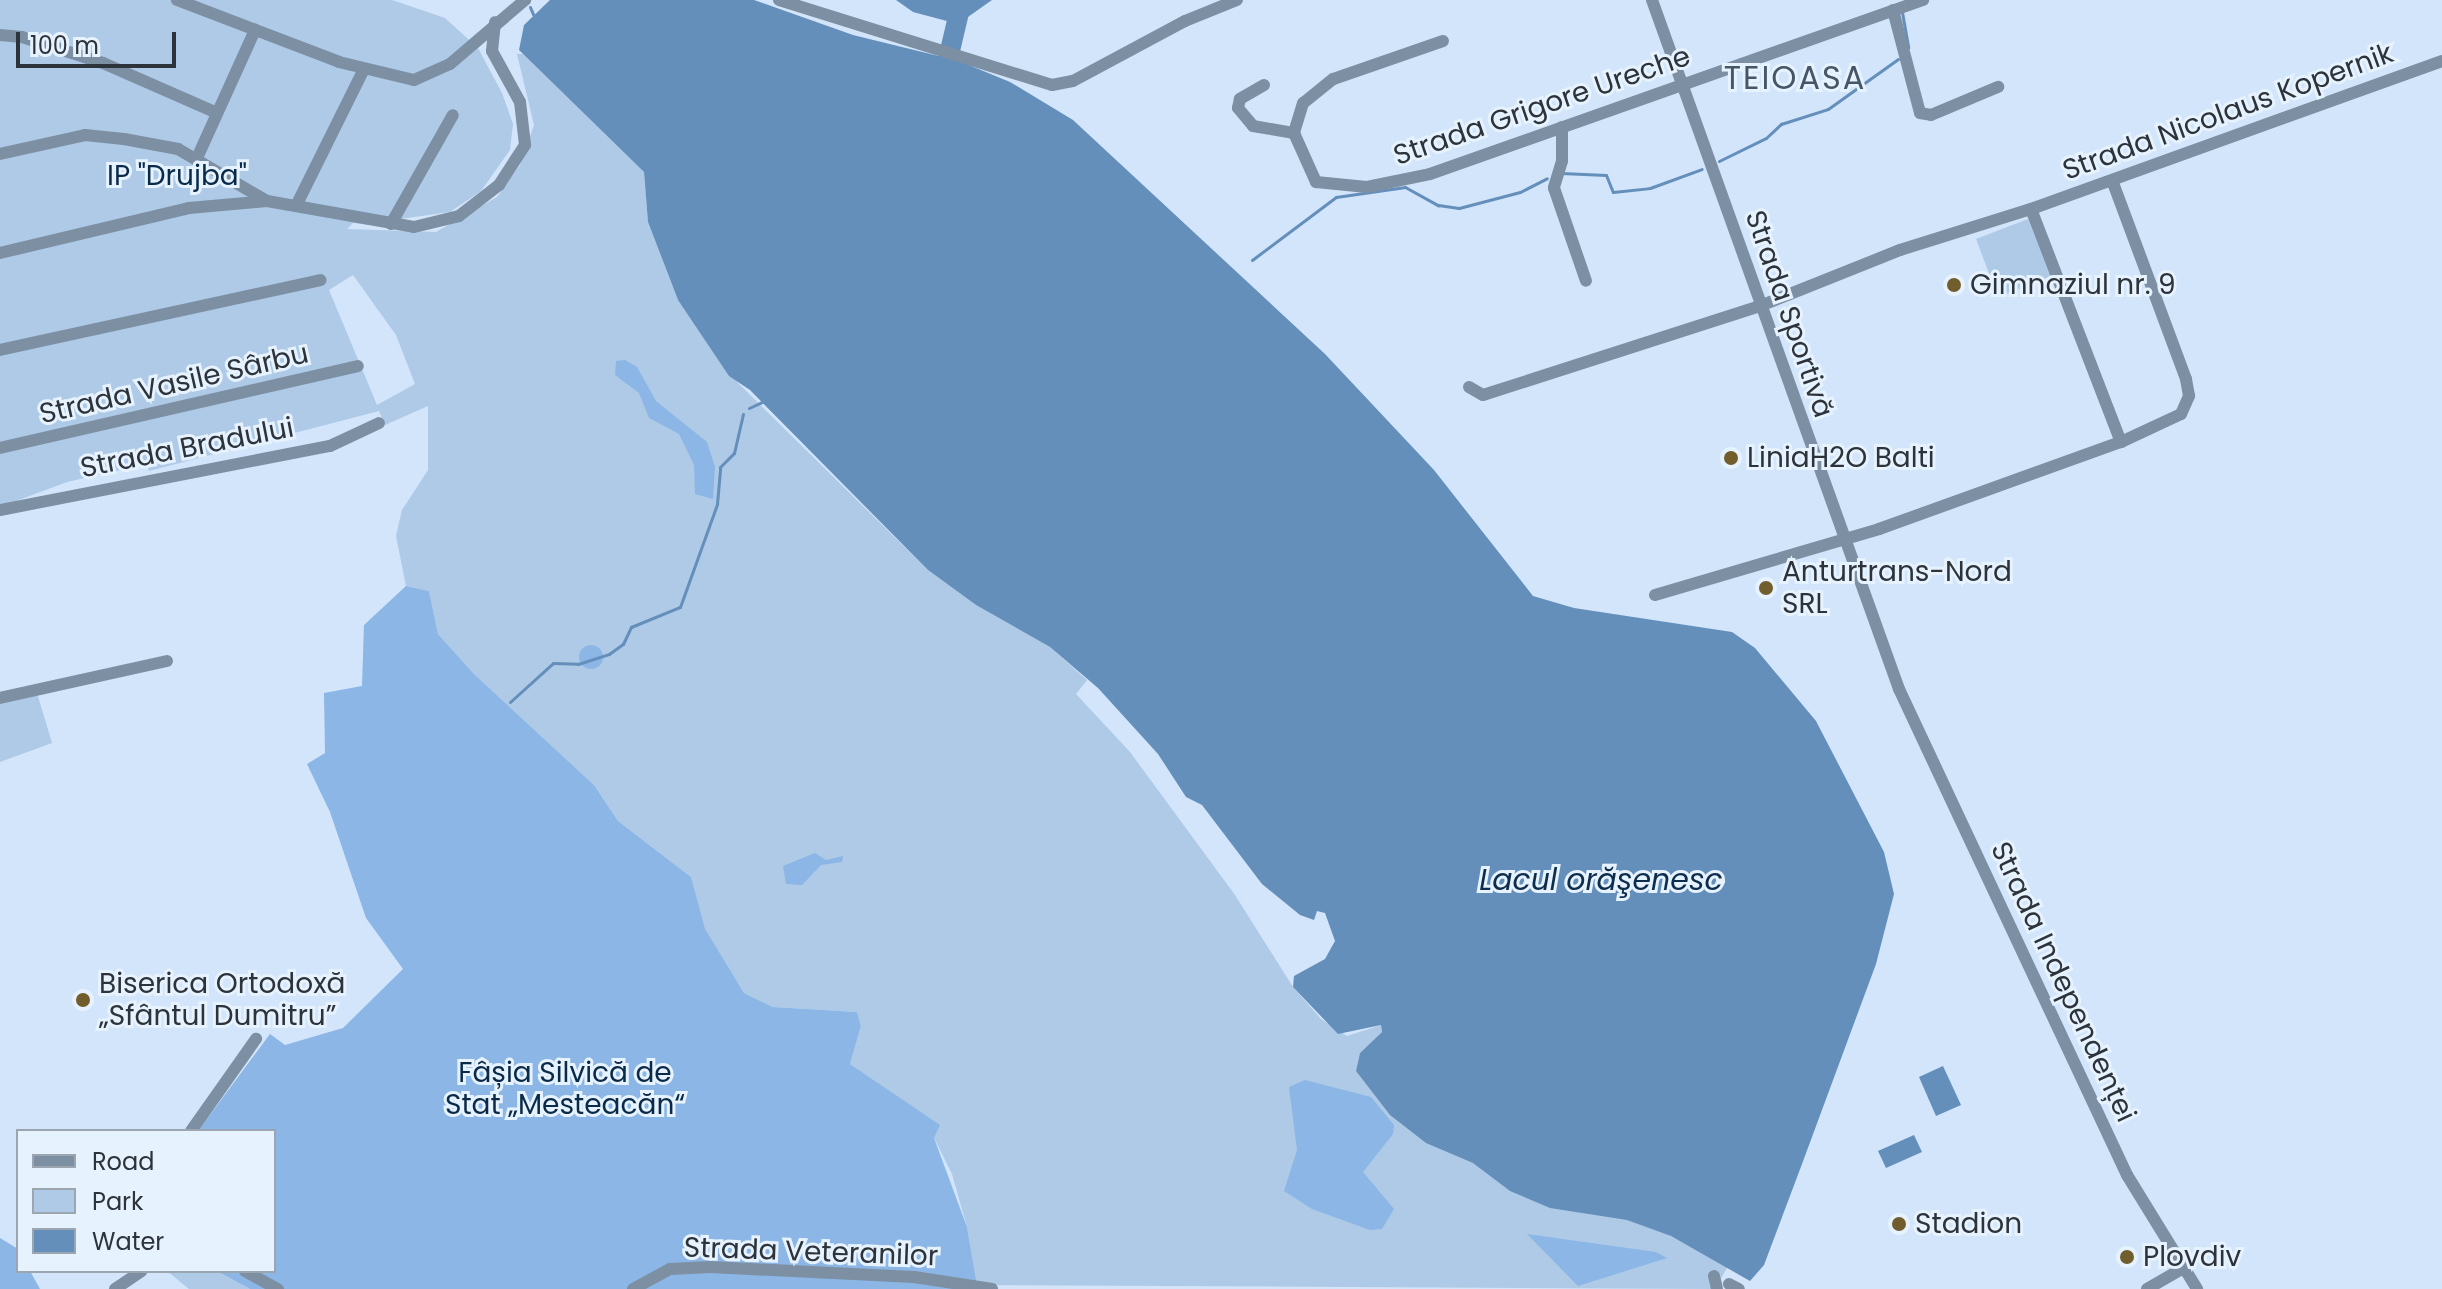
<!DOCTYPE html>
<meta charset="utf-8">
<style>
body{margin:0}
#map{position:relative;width:2442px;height:1289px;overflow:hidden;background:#d2e5fa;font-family:Poppins,sans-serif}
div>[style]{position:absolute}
.green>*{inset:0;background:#aecae7}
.forest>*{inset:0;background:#8bb6e5}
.round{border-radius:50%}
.water>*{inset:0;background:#658fbb}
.stream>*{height:3px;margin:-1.5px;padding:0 1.5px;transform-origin:1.5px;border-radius:1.5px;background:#658fbb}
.river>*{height:20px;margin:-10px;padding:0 10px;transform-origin:10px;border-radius:10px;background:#658fbb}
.minor>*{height:12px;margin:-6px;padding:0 6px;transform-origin:6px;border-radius:6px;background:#7d8fa3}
.dots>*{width:22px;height:22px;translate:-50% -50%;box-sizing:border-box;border:4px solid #e6f2fe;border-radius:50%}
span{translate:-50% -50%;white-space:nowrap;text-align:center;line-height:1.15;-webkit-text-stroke:6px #e6f2fe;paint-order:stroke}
.street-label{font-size:28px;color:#2c333b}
.park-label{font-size:28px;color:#0a2a49}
.poi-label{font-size:28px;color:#2c333b}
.left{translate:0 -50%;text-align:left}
.water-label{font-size:30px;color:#0d2d4c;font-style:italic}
.quarter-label{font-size:32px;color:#455667;letter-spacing:2px}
.legend{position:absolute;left:16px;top:1129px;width:260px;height:144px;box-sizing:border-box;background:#e6f2fe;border:2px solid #9ca6b0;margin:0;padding:10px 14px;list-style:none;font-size:24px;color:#2c333b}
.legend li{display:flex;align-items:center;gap:16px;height:40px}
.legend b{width:40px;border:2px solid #9ca6b0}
.scale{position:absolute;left:16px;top:32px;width:160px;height:36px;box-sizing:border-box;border:4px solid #2c333b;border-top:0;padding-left:10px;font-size:24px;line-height:28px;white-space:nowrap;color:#2c333b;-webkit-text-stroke:6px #e6f2fe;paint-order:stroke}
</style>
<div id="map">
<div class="green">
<div style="clip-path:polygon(evenodd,0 0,392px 0,445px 18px,478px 48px,502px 93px,513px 124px,510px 150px,481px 191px,450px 212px,400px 219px,396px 228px,353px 223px,347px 229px,436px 232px,497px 197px,520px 165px,534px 125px,517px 54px,523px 54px,644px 172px,648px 222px,678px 300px,739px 384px,928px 570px,976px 605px,1050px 647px,1087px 680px,1076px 694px,1130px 752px,1235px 895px,1293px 987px,1321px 1019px,1347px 1036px,1381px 1025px,1382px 1032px,1360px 1053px,1356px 1071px,1728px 1266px,1715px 1289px,977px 1285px,967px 1227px,952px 1174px,934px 1138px,939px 1125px,850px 1064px,861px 1026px,857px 1012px,773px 1007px,744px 993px,704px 929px,691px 877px,618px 821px,594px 785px,474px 674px,438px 634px,429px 591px,406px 586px,396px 536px,402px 510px,428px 470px,428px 406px,385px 425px,379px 411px,149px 471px,147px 464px,67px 482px,0 507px,0 0,353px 275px,396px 335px,415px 384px,377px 405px,329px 290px,353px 275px)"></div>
<div style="clip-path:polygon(2028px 219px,2052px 276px,1998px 297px,1976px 239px)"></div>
<div style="clip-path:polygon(37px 693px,52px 743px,0 762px,0 703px)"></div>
<div style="clip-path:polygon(167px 1271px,217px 1271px,250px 1289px,189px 1289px)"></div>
</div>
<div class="forest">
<div style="clip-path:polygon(625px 360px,637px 367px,656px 401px,707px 442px,715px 467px,713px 499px,695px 494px,694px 465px,679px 434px,649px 418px,639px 393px,615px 375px,616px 361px)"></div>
<div style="clip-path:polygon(406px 586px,429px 591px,438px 634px,474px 674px,594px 785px,618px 821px,691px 877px,705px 929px,744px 993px,773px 1007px,857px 1012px,861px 1026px,850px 1064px,940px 1125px,934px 1138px,967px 1227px,977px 1285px,993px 1289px,250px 1289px,217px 1271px,274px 1271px,274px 1131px,198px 1131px,270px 1034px,285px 1045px,343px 1028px,403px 969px,366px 918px,330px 812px,307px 764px,325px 753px,324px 693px,362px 686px,364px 625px)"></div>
<div class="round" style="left:579px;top:645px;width:24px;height:24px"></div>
<div style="clip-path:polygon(815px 853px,826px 860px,843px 856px,842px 862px,821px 865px,802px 885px,786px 884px,783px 866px)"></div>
<div style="clip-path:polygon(1305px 1080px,1371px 1097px,1394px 1125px,1393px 1134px,1363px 1172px,1394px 1209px,1382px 1229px,1370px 1230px,1312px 1209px,1284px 1191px,1297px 1150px,1289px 1087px)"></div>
<div style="clip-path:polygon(1527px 1234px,1656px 1252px,1667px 1258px,1578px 1286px)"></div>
<div style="clip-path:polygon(0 1238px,18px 1249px,18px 1271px,30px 1271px,40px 1289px,0 1289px)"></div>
</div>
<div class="water">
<div style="clip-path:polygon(550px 0,754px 0,853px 35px,959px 61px,1010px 82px,1073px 120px,1325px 354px,1434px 470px,1533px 596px,1574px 608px,1732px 632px,1755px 648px,1816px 721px,1884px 852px,1894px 894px,1876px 964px,1802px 1164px,1764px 1265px,1750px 1281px,1671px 1236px,1627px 1220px,1550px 1208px,1510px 1191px,1473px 1163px,1426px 1143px,1390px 1115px,1356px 1071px,1360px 1053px,1382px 1032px,1381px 1025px,1338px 1034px,1293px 987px,1294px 976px,1325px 959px,1335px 941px,1325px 913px,1317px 911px,1314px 920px,1300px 915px,1262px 884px,1202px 805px,1186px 797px,1158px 754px,1098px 688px,1050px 647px,976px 605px,928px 570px,750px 390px,729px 376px,678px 300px,648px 222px,644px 172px,519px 50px,524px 25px)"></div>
<div style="clip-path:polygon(896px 0,992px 0,958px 24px,913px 12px)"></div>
<div style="clip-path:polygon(1943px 1066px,1961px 1105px,1936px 1116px,1919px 1077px)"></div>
<div style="clip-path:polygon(1914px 1135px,1922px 1152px,1886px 1168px,1878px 1151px)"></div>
</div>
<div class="stream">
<div style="left:530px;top:7px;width:8px;rotate:67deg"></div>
<div style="left:1902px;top:12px;width:36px;rotate:80deg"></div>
<div style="left:1719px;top:161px;width:52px;rotate:-26.1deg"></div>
<div style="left:1766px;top:138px;width:21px;rotate:-43deg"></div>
<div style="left:1781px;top:124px;width:49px;rotate:-17.7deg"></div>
<div style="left:1828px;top:109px;width:86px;rotate:-35.5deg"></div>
<div style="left:1561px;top:173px;width:45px;rotate:2.5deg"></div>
<div style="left:1606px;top:175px;width:18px;rotate:68deg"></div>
<div style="left:1613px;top:192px;width:37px;rotate:-6deg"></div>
<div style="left:1650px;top:188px;width:55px;rotate:-20.1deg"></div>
<div style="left:1252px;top:260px;width:105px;rotate:-36.9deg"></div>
<div style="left:1336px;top:197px;width:70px;rotate:-8.2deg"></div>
<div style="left:1405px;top:187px;width:38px;rotate:29deg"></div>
<div style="left:1438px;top:205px;width:21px;rotate:8deg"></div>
<div style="left:1459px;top:208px;width:63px;rotate:-14.7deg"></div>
<div style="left:1520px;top:192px;width:30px;rotate:-27deg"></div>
<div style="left:749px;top:408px;width:14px;rotate:-25deg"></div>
<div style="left:510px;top:702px;width:58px;rotate:-42.2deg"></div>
<div style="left:553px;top:663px;width:25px;rotate:2deg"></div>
<div style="left:578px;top:664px;width:33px;rotate:-18deg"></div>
<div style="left:609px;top:654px;width:17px;rotate:-36deg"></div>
<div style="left:623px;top:644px;width:19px;rotate:-65deg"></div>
<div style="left:631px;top:627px;width:53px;rotate:-22.2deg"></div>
<div style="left:680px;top:607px;width:109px;rotate:-70.2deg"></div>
<div style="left:717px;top:504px;width:37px;rotate:-85deg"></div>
<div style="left:720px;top:467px;width:20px;rotate:-45deg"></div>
<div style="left:734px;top:453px;width:40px;rotate:-77deg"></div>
</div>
<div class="river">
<div style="left:951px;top:73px;width:14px;rotate:-102deg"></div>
<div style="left:948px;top:59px;width:61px;rotate:-76.7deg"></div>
</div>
<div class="minor">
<div style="left:177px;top:0;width:173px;rotate:20.9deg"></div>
<div style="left:339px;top:62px;width:77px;rotate:13.5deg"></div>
<div style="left:414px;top:80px;width:39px;rotate:-24deg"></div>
<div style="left:450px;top:64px;width:99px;rotate:-40.5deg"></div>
<div style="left:779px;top:0;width:286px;rotate:17.3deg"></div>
<div style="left:1052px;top:85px;width:21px;rotate:-11deg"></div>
<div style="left:1073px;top:81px;width:127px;rotate:-28.2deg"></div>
<div style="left:1185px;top:21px;width:56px;rotate:-22deg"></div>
<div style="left:1652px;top:0;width:732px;rotate:70.28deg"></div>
<div style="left:1899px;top:689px;width:537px;rotate:64.87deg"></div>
<div style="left:2127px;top:1175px;width:134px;rotate:58.4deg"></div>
<div style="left:1893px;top:10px;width:106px;rotate:75.3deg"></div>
<div style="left:1920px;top:113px;width:11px;rotate:10deg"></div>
<div style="left:1931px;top:115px;width:73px;rotate:-22.7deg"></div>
<div style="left:0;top:35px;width:22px;rotate:5deg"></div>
<div style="left:22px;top:37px;width:85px;rotate:17.8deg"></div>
<div style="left:103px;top:63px;width:124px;rotate:23.7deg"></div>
<div style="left:1443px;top:41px;width:116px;rotate:160.9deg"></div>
<div style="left:1333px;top:79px;width:38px;rotate:141deg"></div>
<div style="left:1303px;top:103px;width:31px;rotate:107deg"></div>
<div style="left:1294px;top:133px;width:54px;rotate:65.8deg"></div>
<div style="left:1316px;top:182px;width:51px;rotate:5.6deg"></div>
<div style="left:1367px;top:187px;width:64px;rotate:-11.7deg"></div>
<div style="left:1430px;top:174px;width:523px;rotate:-19.44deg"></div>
<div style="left:1264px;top:85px;width:28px;rotate:150deg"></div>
<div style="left:1240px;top:99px;width:9px;rotate:103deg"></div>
<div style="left:1238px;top:108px;width:23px;rotate:50deg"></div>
<div style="left:1253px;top:126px;width:42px;rotate:9.7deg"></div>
<div style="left:1562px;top:127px;width:34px;rotate:90deg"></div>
<div style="left:1562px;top:161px;width:28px;rotate:107deg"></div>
<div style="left:1554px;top:188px;width:98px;rotate:71deg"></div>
<div style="left:0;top:154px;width:87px;rotate:-12.6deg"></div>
<div style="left:85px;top:135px;width:39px;rotate:6deg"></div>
<div style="left:124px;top:139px;width:55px;rotate:10.5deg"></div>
<div style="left:178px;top:149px;width:103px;rotate:30.3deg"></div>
<div style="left:197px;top:158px;width:141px;rotate:-65.6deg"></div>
<div style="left:296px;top:206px;width:153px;rotate:-63.6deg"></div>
<div style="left:2031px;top:209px;width:250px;rotate:68.9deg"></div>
<div style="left:391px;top:224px;width:125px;rotate:-60.4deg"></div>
<div style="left:0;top:253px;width:194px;rotate:-13.4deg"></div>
<div style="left:189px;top:208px;width:78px;rotate:-5.1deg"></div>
<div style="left:267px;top:201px;width:149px;rotate:10deg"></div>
<div style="left:414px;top:227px;width:46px;rotate:-13.7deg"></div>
<div style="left:459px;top:216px;width:51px;rotate:-37.8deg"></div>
<div style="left:499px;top:185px;width:48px;rotate:-57deg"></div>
<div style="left:525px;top:145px;width:43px;rotate:-96.6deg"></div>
<div style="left:520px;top:102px;width:58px;rotate:-118.8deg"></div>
<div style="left:492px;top:51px;width:29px;rotate:-84deg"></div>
<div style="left:0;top:350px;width:328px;rotate:-12.3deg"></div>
<div style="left:1469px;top:387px;width:16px;rotate:30deg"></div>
<div style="left:1483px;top:395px;width:291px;rotate:-17.8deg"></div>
<div style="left:1760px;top:306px;width:151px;rotate:-21.8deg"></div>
<div style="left:1900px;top:250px;width:137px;rotate:-17.4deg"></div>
<div style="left:2031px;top:209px;width:437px;rotate:-19.8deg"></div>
<div style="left:0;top:448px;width:367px;rotate:-12.9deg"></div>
<div style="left:0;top:510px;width:336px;rotate:-11deg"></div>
<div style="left:330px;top:446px;width:54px;rotate:-25.1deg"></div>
<div style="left:1655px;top:595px;width:234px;rotate:-16.4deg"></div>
<div style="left:1879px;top:529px;width:257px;rotate:-19.8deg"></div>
<div style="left:2121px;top:442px;width:66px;rotate:-25deg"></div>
<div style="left:2181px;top:414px;width:20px;rotate:-66deg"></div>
<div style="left:2189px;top:396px;width:17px;rotate:-100deg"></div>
<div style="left:2186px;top:379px;width:212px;rotate:-110.4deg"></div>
<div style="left:0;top:698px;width:171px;rotate:-12.5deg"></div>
<div style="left:191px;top:1131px;width:113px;rotate:-54.8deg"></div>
<div style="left:245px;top:1271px;width:38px;rotate:29deg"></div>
<div style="left:1714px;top:1276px;width:13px;rotate:77deg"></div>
<div style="left:1729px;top:1284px;width:11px;rotate:27deg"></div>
<div style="left:115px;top:1289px;width:32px;rotate:-34deg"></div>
<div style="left:633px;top:1289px;width:42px;rotate:-28.4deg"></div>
<div style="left:670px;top:1269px;width:40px;rotate:-2.9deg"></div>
<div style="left:710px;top:1267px;width:204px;rotate:2.8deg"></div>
<div style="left:914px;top:1277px;width:79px;rotate:8.7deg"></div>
<div style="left:2147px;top:1289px;width:39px;rotate:-30deg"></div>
</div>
<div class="dots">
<div style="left:1954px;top:285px;background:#725e2d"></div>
<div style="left:1731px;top:458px;background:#725e2d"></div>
<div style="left:1766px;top:588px;background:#725e2d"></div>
<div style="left:83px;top:1000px;background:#725e2d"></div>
<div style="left:1899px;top:1224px;background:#725e2d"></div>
<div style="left:2127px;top:1257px;background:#725e2d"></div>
</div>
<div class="street-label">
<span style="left:1542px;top:106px;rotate:-19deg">Strada Grigore Ureche</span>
<span style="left:2228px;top:112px;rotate:-20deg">Strada Nicolaus Kopernik</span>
<span style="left:1789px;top:314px;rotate:71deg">Strada Sportivă</span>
<span style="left:174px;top:384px;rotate:-13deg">Strada Vasile Sârbu</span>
<span style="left:187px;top:448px;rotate:-11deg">Strada Bradului</span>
<span style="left:2063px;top:982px;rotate:65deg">Strada Independenței</span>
<span style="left:811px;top:1252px;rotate:2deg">Strada Veteranilor</span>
</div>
<div class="park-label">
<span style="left:177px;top:176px">IP "Drujba"</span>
<span style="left:565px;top:1089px">Fâșia Silvică de<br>Stat „Mesteacăn“</span>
</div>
<div class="poi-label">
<span class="left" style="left:1970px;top:285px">Gimnaziul nr. 9</span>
<span class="left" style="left:1747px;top:458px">LiniaH2O Balti</span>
<span class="left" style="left:1782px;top:588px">Anturtrans-Nord<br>SRL</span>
<span class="left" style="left:99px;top:1000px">Biserica Ortodoxă<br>„Sfântul Dumitru”</span>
<span class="left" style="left:1915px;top:1224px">Stadion</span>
<span class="left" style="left:2143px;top:1257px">Plovdiv</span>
</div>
<div class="water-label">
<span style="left:1601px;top:880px">Lacul orăşenesc</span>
</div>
<div class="quarter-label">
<span style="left:1795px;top:78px">TEIOASA</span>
</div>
<ul class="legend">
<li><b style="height:10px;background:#7d8fa3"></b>Road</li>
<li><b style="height:22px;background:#aecae7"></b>Park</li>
<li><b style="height:22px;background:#658fbb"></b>Water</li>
</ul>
<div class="scale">100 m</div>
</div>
